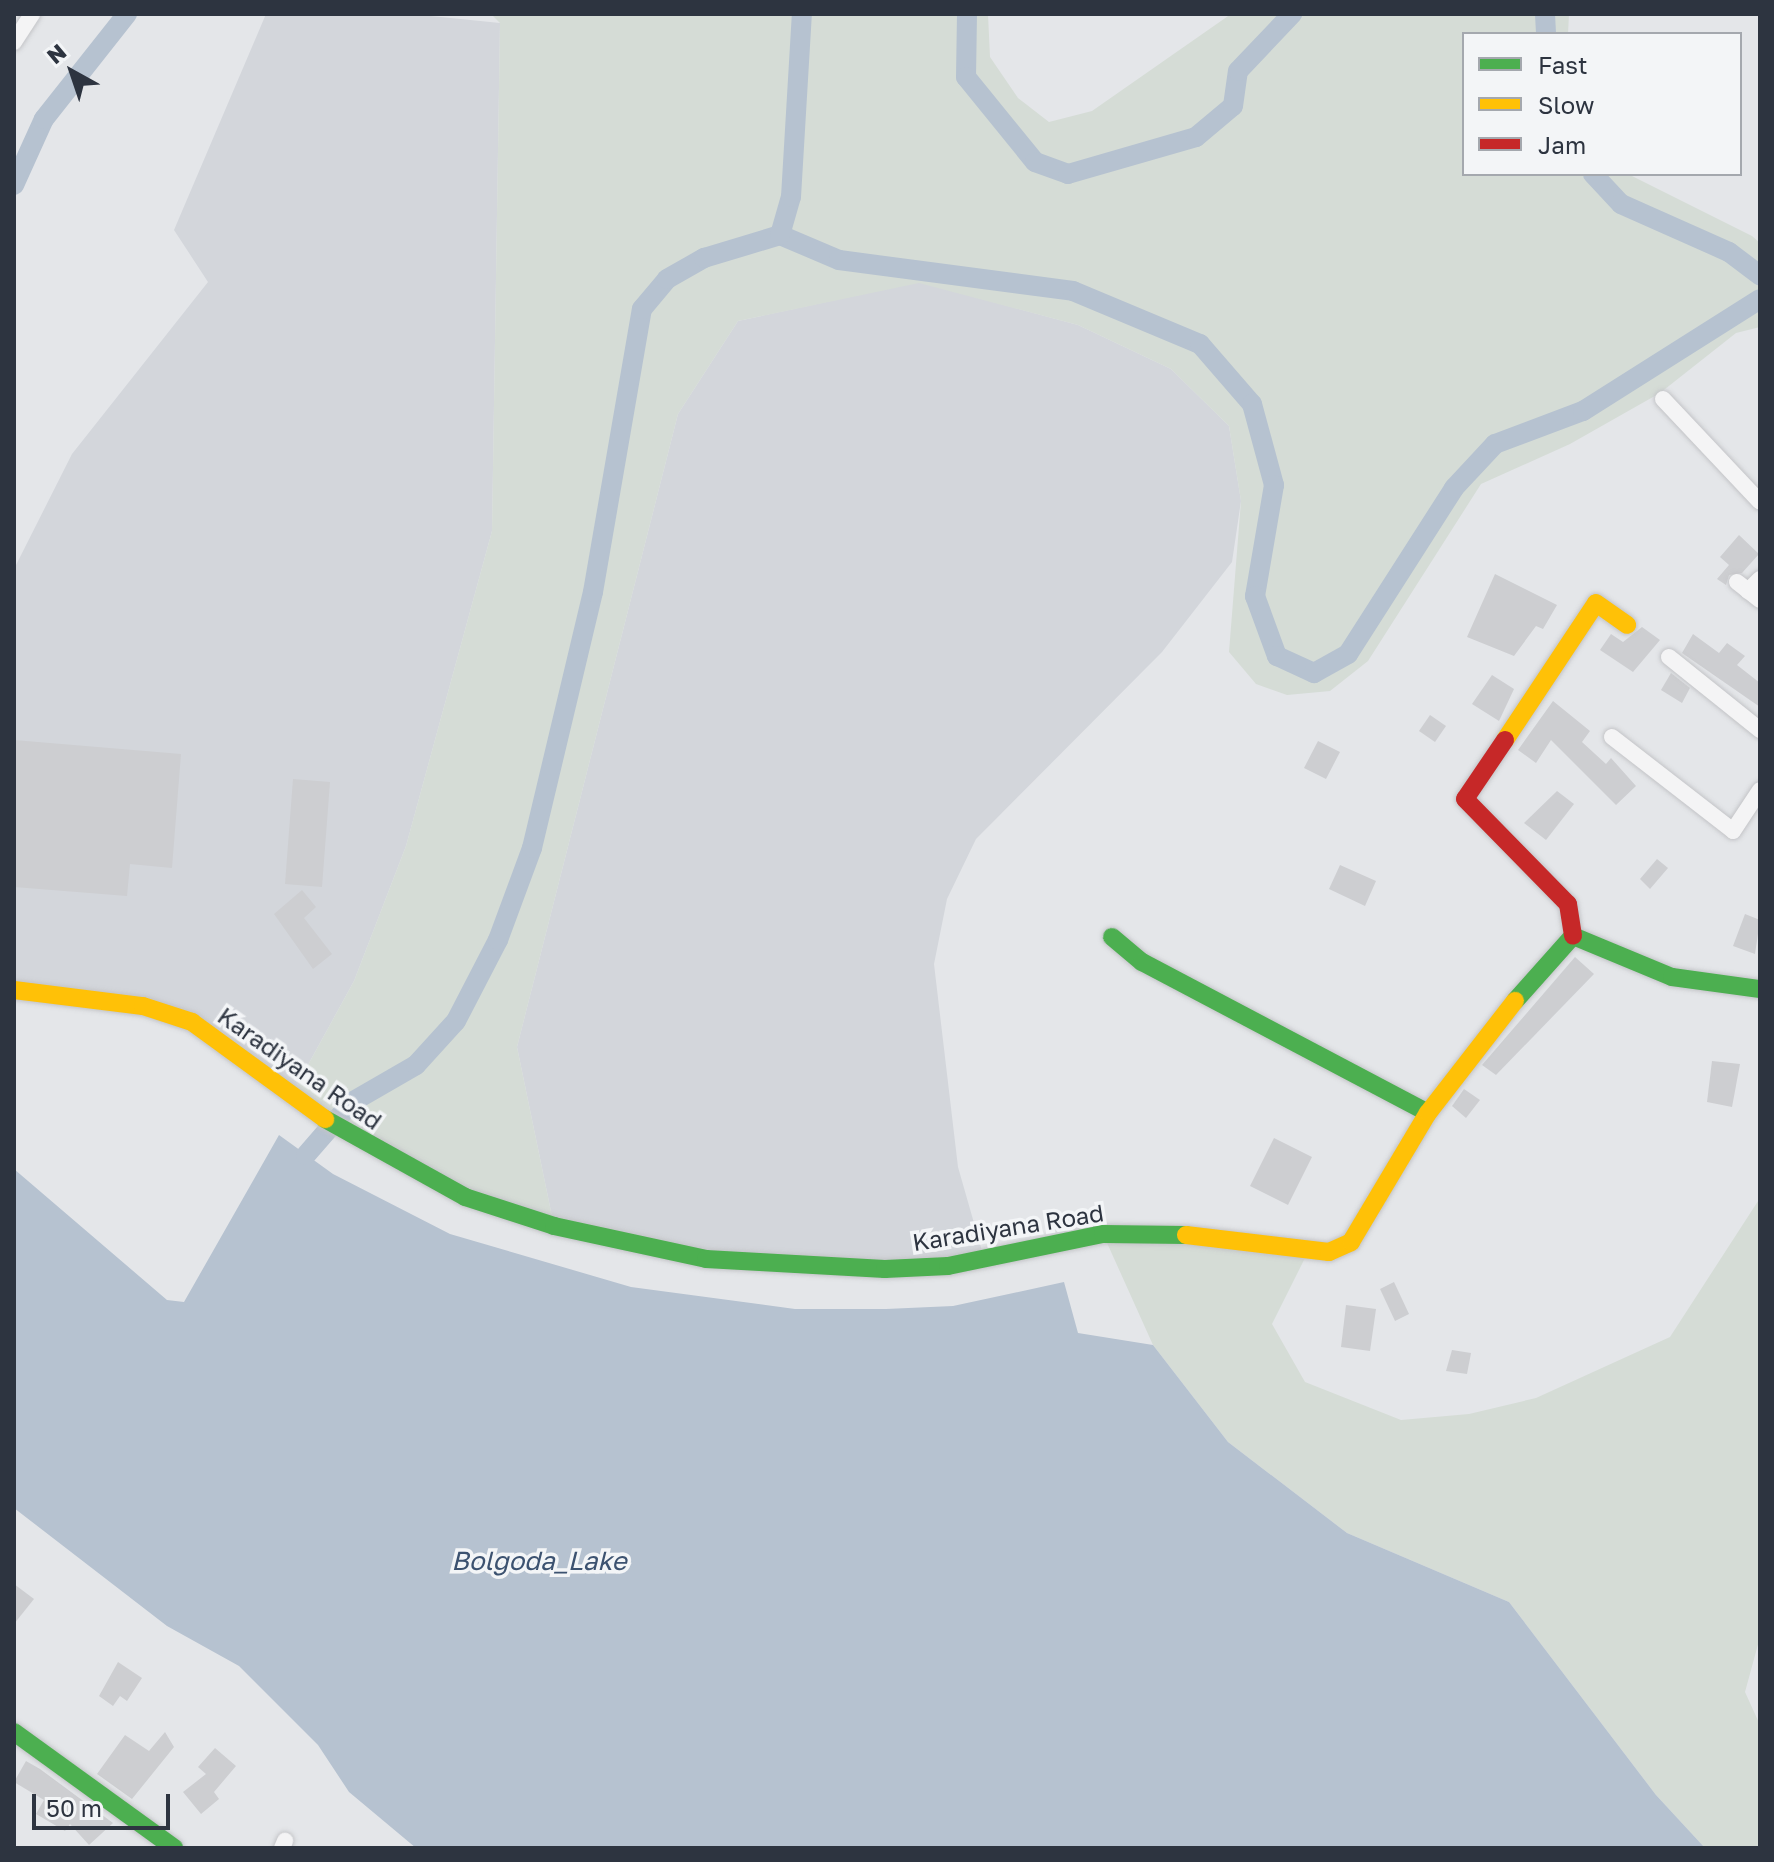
<!DOCTYPE html>
<style>
body{margin:0}
#map{position:relative;width:1774px;height:1862px;overflow:hidden;background:#e4e6e9;font-family:"Golos Text",sans-serif}
div>[style]{position:absolute}
.built>*{inset:0;background:#d3d6db}
.green>*{inset:0;background:#d5dcd6}
.water>*{inset:0;background:#b6c2d0}
.canal>*{height:20px;margin:-10px;padding:0 10px;transform-origin:10px;border-radius:10px;background:#b6c2d0}
.building>*{inset:0;background:#cdced1}
.roads{filter:drop-shadow(0 0 2px #c3c4c7) drop-shadow(0 0 2px #c3c4c7)}
.street>*{height:16px;margin:-8px;padding:0 8px;transform-origin:8px;border-radius:8px;background:#f4f4f5}
.fast>*{height:18px;margin:-9px;padding:0 9px;transform-origin:9px;border-radius:9px;background:#4caf50}
.slow>*{height:18px;margin:-9px;padding:0 9px;transform-origin:9px;border-radius:9px;background:#ffc107}
.jam>*{height:18px;margin:-9px;padding:0 9px;transform-origin:9px;border-radius:9px;background:#c62828}
span{translate:-50% -50%;white-space:nowrap;text-align:center;line-height:1.15;-webkit-text-stroke:7px #f3f5f7;paint-order:stroke}
.street-label{font-size:24px;color:#2d3440}
.water-label{font-size:26px;color:#3c5270;font-style:italic}
.frame{position:absolute;inset:0;border:16px solid #2d3440;pointer-events:none}
.legend{position:absolute;left:1462px;top:32px;width:280px;height:144px;box-sizing:border-box;background:#f3f5f7;border:2px solid #a4a8ae;margin:0;padding:10px 14px;list-style:none;font-size:24px;color:#2d3440}
.legend li{display:flex;align-items:center;gap:16px;height:40px}
.legend b{width:40px;border:2px solid #a4a8ae}
.north{position:absolute;left:32px;top:32px;width:80px;height:80px;-webkit-text-stroke:6px #f3f5f7;paint-order:stroke;rotate:320deg;font-size:22px;font-weight:700;line-height:32px;text-align:center;color:#2d3440}
.north::after{content:'';display:block;margin:auto;width:28px;height:36px;background:#2d3440;clip-path:polygon(50% 0,100% 100%,50% 72%,0 100%)}
.scale{position:absolute;left:32px;top:1794px;width:138px;height:36px;box-sizing:border-box;border:4px solid #2d3440;border-top:0;padding-left:10px;font-size:24px;line-height:28px;white-space:nowrap;color:#2d3440;-webkit-text-stroke:6px #f3f5f7;paint-order:stroke}
</style>
<div id="map">
<div class="built">
<div style="clip-path:polygon(266px 14px,411px 14px,500px 23px,492px 531px,406px 846px,354px 981px,292px 1094px,192px 1022px,14px 990px,14px 569px,72px 454px,208px 282px,174px 230px)"></div>
<div style="clip-path:polygon(919px 282px,1078px 325px,1171px 369px,1229px 426px,1241px 501px,1232px 562px,1162px 652px,976px 839px,947px 899px,934px 964px,958px 1167px,984px 1258px,797px 1269px,554px 1226px,517px 1047px,678px 414px,738px 321px)"></div>
</div>
<div class="green">
<div style="clip-path:polygon(491px 14px,988px 14px,990px 57px,1018px 98px,1049px 122px,1092px 111px,1231px 14px,1569px 14px,1568px 34px,1464px 34px,1464px 174px,1628px 174px,1752px 236px,1760px 243px,1760px 327px,1736px 333px,1660px 393px,1570px 444px,1481px 484px,1368px 661px,1330px 691px,1287px 695px,1256px 684px,1229px 652px,1241px 501px,1229px 426px,1171px 369px,1078px 325px,919px 283px,738px 321px,678px 414px,517px 1047px,554px 1226px,465px 1197px,292px 1094px,354px 981px,406px 846px,492px 531px,500px 23px)"></div>
<div style="clip-path:polygon(1760px 1198px,1760px 1637px,1745px 1692px,1760px 1725px,1760px 1848px,1705px 1848px,1656px 1795px,1509px 1602px,1347px 1533px,1228px 1442px,1153px 1345px,1103px 1234px,1307px 1254px,1272px 1324px,1305px 1382px,1401px 1420px,1469px 1414px,1536px 1398px,1670px 1337px)"></div>
</div>
<div class="water">
<div style="clip-path:polygon(279px 1135px,333px 1174px,450px 1234px,631px 1287px,795px 1309px,886px 1309px,953px 1306px,1064px 1282px,1078px 1333px,1153px 1345px,1228px 1442px,1347px 1533px,1509px 1602px,1656px 1795px,1705px 1848px,416px 1848px,349px 1792px,318px 1745px,239px 1666px,167px 1626px,14px 1508px,14px 1169px,167px 1300px,184px 1302px)"></div>
</div>
<div class="canal">
<div style="left:967px;top:14px;width:63px;rotate:90.9deg"></div>
<div style="left:966px;top:77px;width:109px;rotate:50.9deg"></div>
<div style="left:1035px;top:162px;width:35px;rotate:20deg"></div>
<div style="left:1068px;top:174px;width:133px;rotate:-16.1deg"></div>
<div style="left:1196px;top:137px;width:48px;rotate:-40deg"></div>
<div style="left:1233px;top:106px;width:35px;rotate:-82deg"></div>
<div style="left:1238px;top:71px;width:79px;rotate:-46.5deg"></div>
<div style="left:1545px;top:14px;width:20px;rotate:87deg"></div>
<div style="left:1593px;top:174px;width:41px;rotate:47deg"></div>
<div style="left:1621px;top:204px;width:118px;rotate:24deg"></div>
<div style="left:1729px;top:252px;width:39px;rotate:37deg"></div>
<div style="left:14px;top:185px;width:72px;rotate:-65.6deg"></div>
<div style="left:44px;top:119px;width:134px;rotate:-51.7deg"></div>
<div style="left:780px;top:235px;width:64px;rotate:23deg"></div>
<div style="left:839px;top:260px;width:236px;rotate:7.5deg"></div>
<div style="left:1073px;top:291px;width:138px;rotate:22.7deg"></div>
<div style="left:1200px;top:344px;width:79px;rotate:49.1deg"></div>
<div style="left:1252px;top:404px;width:84px;rotate:74.8deg"></div>
<div style="left:1274px;top:485px;width:113px;rotate:99.7deg"></div>
<div style="left:1255px;top:596px;width:64px;rotate:69.9deg"></div>
<div style="left:1277px;top:656px;width:41px;rotate:24.7deg"></div>
<div style="left:1314px;top:673px;width:39px;rotate:-29deg"></div>
<div style="left:1348px;top:654px;width:197px;rotate:-57.4deg"></div>
<div style="left:1454px;top:488px;width:60px;rotate:-47deg"></div>
<div style="left:1495px;top:444px;width:94px;rotate:-20.6deg"></div>
<div style="left:1583px;top:411px;width:209px;rotate:-32.3deg"></div>
<div style="left:306px;top:1155px;width:70px;rotate:-49deg"></div>
<div style="left:352px;top:1102px;width:74px;rotate:-30deg"></div>
<div style="left:416px;top:1065px;width:59px;rotate:-47.7deg"></div>
<div style="left:456px;top:1021px;width:91px;rotate:-62.6deg"></div>
<div style="left:498px;top:940px;width:98px;rotate:-69.7deg"></div>
<div style="left:532px;top:848px;width:263px;rotate:-76.6deg"></div>
<div style="left:593px;top:592px;width:287px;rotate:-80.2deg"></div>
<div style="left:642px;top:309px;width:39px;rotate:-50deg"></div>
<div style="left:667px;top:279px;width:43px;rotate:-29.6deg"></div>
<div style="left:704px;top:258px;width:79px;rotate:-16.8deg"></div>
<div style="left:780px;top:235px;width:40px;rotate:-74deg"></div>
<div style="left:791px;top:197px;width:183px;rotate:-86.6deg"></div>
</div>
<div class="building">
<div style="clip-path:polygon(1739px 535px,1759px 554px,1742px 573px,1729px 575px,1726px 585px,1717px 579px,1729px 565px,1720px 557px)"></div>
<div style="clip-path:polygon(1495px 574px,1557px 605px,1543px 629px,1536px 626px,1514px 656px,1467px 637px)"></div>
<div style="clip-path:polygon(1642px 627px,1660px 640px,1633px 672px,1600px 650px,1611px 634px,1623px 642px)"></div>
<div style="clip-path:polygon(1693px 634px,1719px 653px,1727px 643px,1745px 656px,1737px 665px,1760px 683px,1760px 707px,1682px 653px)"></div>
<div style="clip-path:polygon(1671px 673px,1690px 688px,1682px 703px,1661px 690px)"></div>
<div style="clip-path:polygon(1492px 675px,1514px 689px,1499px 721px,1472px 704px)"></div>
<div style="clip-path:polygon(1553px 701px,1590px 731px,1582px 742px,1606px 764px,1611px 758px,1636px 786px,1616px 805px,1551px 740px,1536px 763px,1518px 750px)"></div>
<div style="clip-path:polygon(1430px 715px,1446px 726px,1435px 742px,1419px 731px)"></div>
<div style="clip-path:polygon(14px 740px,181px 754px,172px 868px,130px 864px,127px 896px,14px 887px)"></div>
<div style="clip-path:polygon(1318px 741px,1340px 752px,1326px 779px,1304px 768px)"></div>
<div style="clip-path:polygon(293px 779px,330px 782px,322px 887px,285px 884px)"></div>
<div style="clip-path:polygon(1557px 791px,1574px 804px,1546px 840px,1524px 823px)"></div>
<div style="clip-path:polygon(1657px 859px,1668px 868px,1650px 889px,1640px 879px)"></div>
<div style="clip-path:polygon(1340px 865px,1376px 881px,1365px 906px,1329px 889px)"></div>
<div style="clip-path:polygon(302px 890px,316px 907px,304px 918px,332px 954px,313px 969px,274px 914px)"></div>
<div style="clip-path:polygon(1745px 914px,1760px 920px,1755px 954px,1733px 946px)"></div>
<div style="clip-path:polygon(1575px 957px,1594px 974px,1496px 1075px,1482px 1065px)"></div>
<div style="clip-path:polygon(1712px 1061px,1740px 1064px,1732px 1107px,1707px 1102px)"></div>
<div style="clip-path:polygon(1464px 1089px,1480px 1100px,1466px 1118px,1452px 1106px)"></div>
<div style="clip-path:polygon(1274px 1138px,1312px 1157px,1288px 1205px,1250px 1186px)"></div>
<div style="clip-path:polygon(1394px 1282px,1409px 1314px,1395px 1321px,1380px 1289px)"></div>
<div style="clip-path:polygon(1346px 1305px,1376px 1309px,1370px 1351px,1341px 1347px)"></div>
<div style="clip-path:polygon(1452px 1350px,1471px 1353px,1467px 1374px,1446px 1371px)"></div>
<div style="clip-path:polygon(14px 1584px,34px 1599px,14px 1624px)"></div>
<div style="clip-path:polygon(118px 1662px,142px 1678px,127px 1701px,120px 1696px,113px 1706px,99px 1696px)"></div>
<div style="clip-path:polygon(165px 1732px,174px 1747px,132px 1799px,97px 1774px,125px 1735px,149px 1751px)"></div>
<div style="clip-path:polygon(215px 1748px,236px 1766px,214px 1792px,219px 1799px,201px 1814px,183px 1792px,206px 1774px,198px 1767px)"></div>
<div style="clip-path:polygon(26px 1761px,40px 1769px,113px 1823px,89px 1845px,70px 1824px,65px 1831px,36px 1814px,44px 1800px,14px 1782px)"></div>
</div>
<div class="roads">
<div class="street">
<div style="left:14px;top:42px;width:33px;rotate:-57deg"></div>
<div style="left:1663px;top:399px;width:141px;rotate:46.7deg"></div>
<div style="left:1737px;top:582px;width:29px;rotate:38deg"></div>
<div style="left:1748px;top:591px;width:17px;rotate:-45deg"></div>
<div style="left:1669px;top:657px;width:117px;rotate:38.7deg"></div>
<div style="left:1612px;top:737px;width:153px;rotate:37.8deg"></div>
<div style="left:1733px;top:831px;width:49px;rotate:-56.6deg"></div>
<div style="left:282px;top:1848px;width:8px;rotate:-67deg"></div>
</div>
<div class="fast">
<div style="left:1112px;top:937px;width:39px;rotate:40deg"></div>
<div style="left:1142px;top:962px;width:323px;rotate:27.8deg"></div>
<div style="left:1515px;top:1001px;width:87px;rotate:-48.3deg"></div>
<div style="left:1573px;top:936px;width:107px;rotate:22.5deg"></div>
<div style="left:1672px;top:977px;width:89px;rotate:7.8deg"></div>
<div style="left:325px;top:1119px;width:160px;rotate:29.1deg"></div>
<div style="left:465px;top:1197px;width:94px;rotate:18deg"></div>
<div style="left:554px;top:1226px;width:156px;rotate:12.2deg"></div>
<div style="left:706px;top:1259px;width:179px;rotate:3.2deg"></div>
<div style="left:885px;top:1269px;width:63px;rotate:-2.7deg"></div>
<div style="left:948px;top:1266px;width:158px;rotate:-11.7deg"></div>
<div style="left:1103px;top:1234px;width:83px;rotate:0.7deg"></div>
<div style="left:14px;top:1732px;width:198px;rotate:35.9deg"></div>
</div>
<div class="slow">
<div style="left:1505px;top:740px;width:164px;rotate:-56.4deg"></div>
<div style="left:1596px;top:603px;width:38px;rotate:35deg"></div>
<div style="left:14px;top:990px;width:130px;rotate:7.1deg"></div>
<div style="left:143px;top:1006px;width:52px;rotate:18.1deg"></div>
<div style="left:192px;top:1022px;width:165px;rotate:36.1deg"></div>
<div style="left:1186px;top:1235px;width:144px;rotate:6.8deg"></div>
<div style="left:1329px;top:1252px;width:24px;rotate:-24deg"></div>
<div style="left:1351px;top:1242px;width:150px;rotate:-59.2deg"></div>
<div style="left:1428px;top:1113px;width:142px;rotate:-52.2deg"></div>
</div>
<div class="jam">
<div style="left:1505px;top:740px;width:71px;rotate:124.1deg"></div>
<div style="left:1465px;top:799px;width:147px;rotate:45.6deg"></div>
<div style="left:1568px;top:904px;width:32px;rotate:81deg"></div>
</div>
</div>
<div class="street-label">
<span style="left:300px;top:1068px;rotate:35deg">Karadiyana Road</span>
<span style="left:1008px;top:1227px;rotate:-9deg">Karadiyana Road</span>
</div>
<div class="water-label">
<span style="left:539px;top:1561px">Bolgoda_Lake</span>
</div>
<div class="frame"></div>
<ul class="legend">
<li><b style="height:10px;background:#4caf50"></b>Fast</li>
<li><b style="height:10px;background:#ffc107"></b>Slow</li>
<li><b style="height:10px;background:#c62828"></b>Jam</li>
</ul>
<div class="north">N</div>
<div class="scale">50 m</div>
</div>
